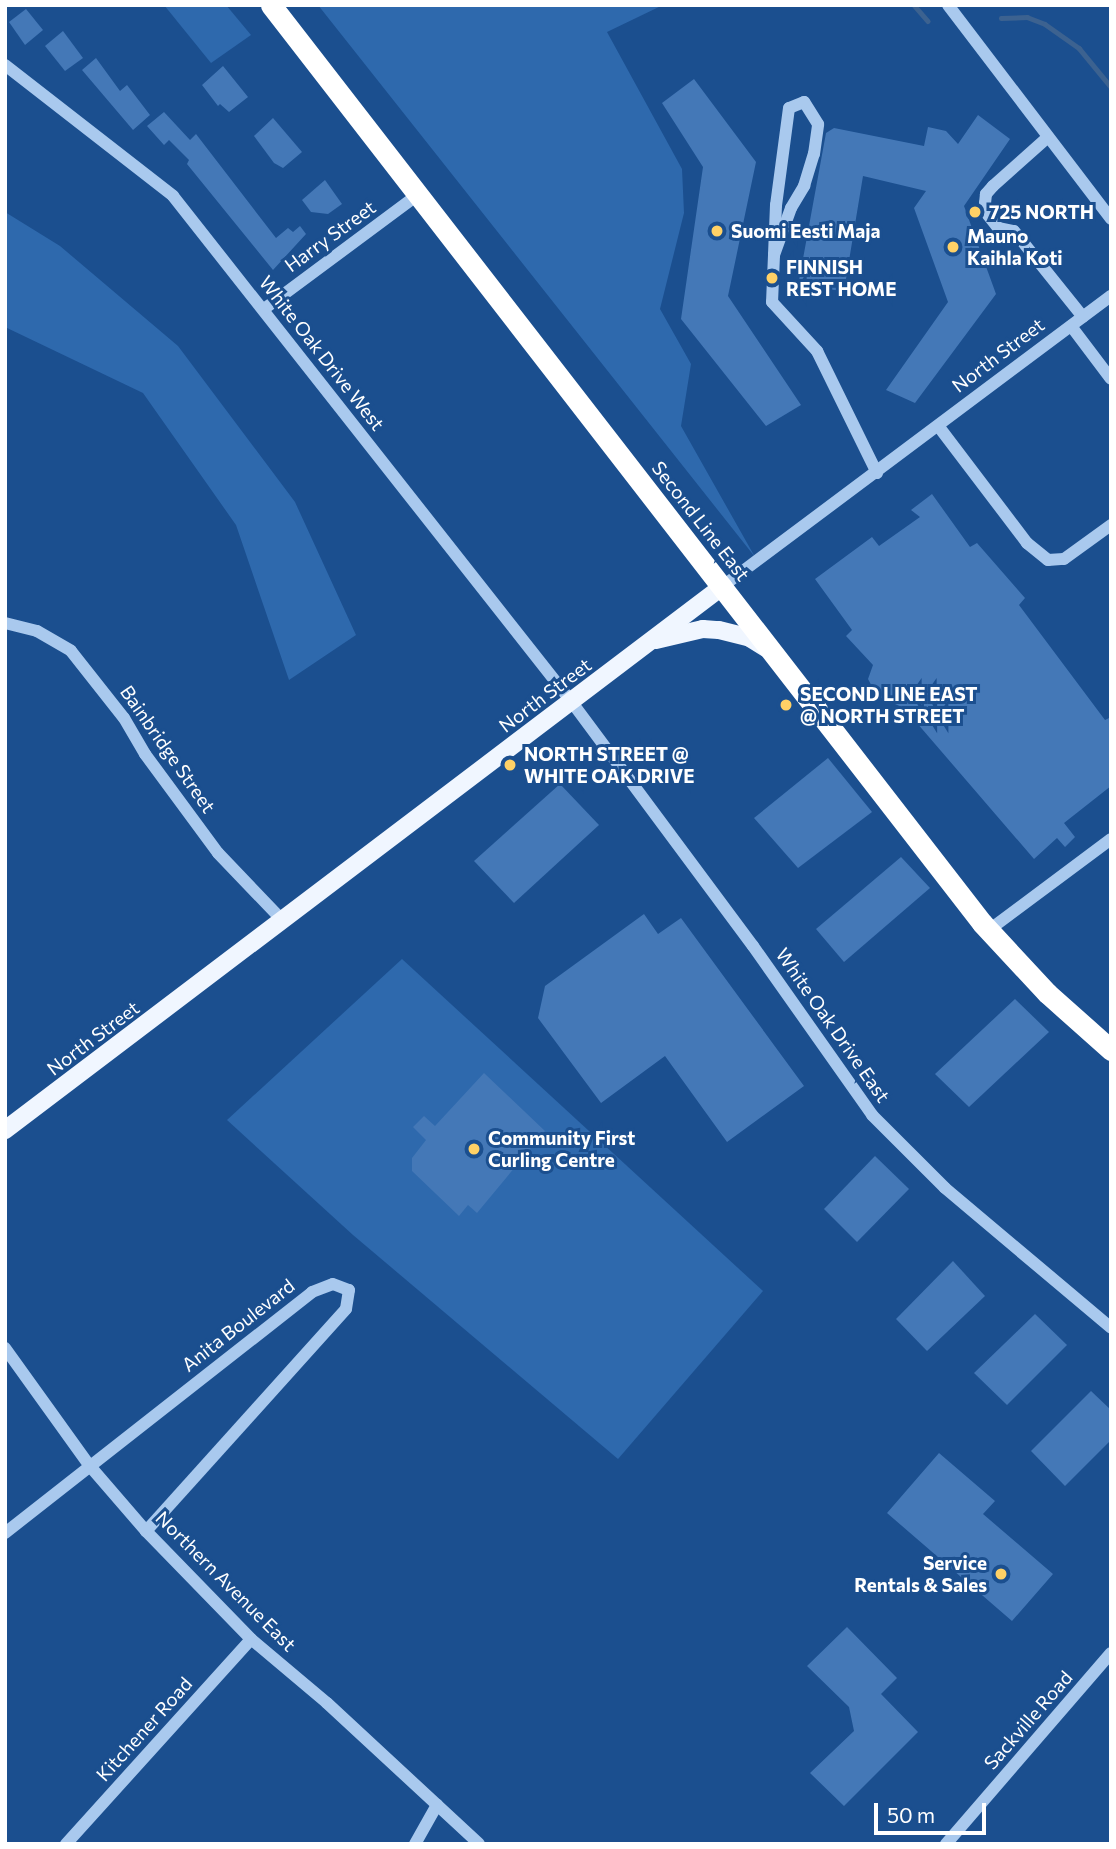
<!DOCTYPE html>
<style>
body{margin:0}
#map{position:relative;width:1116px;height:1849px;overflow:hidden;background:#1b4f8f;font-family:Commissioner,sans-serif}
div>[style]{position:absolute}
.green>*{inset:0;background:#2e69ad}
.stream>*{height:4.5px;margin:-2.25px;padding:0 2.25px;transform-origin:2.25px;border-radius:2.25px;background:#3c6290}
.building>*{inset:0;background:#4478b7}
.minor>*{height:12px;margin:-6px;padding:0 6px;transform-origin:6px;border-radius:6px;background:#a9c9ee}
.major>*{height:18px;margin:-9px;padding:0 9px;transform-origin:9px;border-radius:9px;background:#f0f6ff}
.highway>*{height:21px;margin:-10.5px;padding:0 10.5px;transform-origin:10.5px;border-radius:10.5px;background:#fff}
.dots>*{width:19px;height:19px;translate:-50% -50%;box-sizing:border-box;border:4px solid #1b4f8f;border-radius:50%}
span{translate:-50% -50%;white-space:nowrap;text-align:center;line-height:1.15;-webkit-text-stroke:6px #1b4f8f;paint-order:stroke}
.poi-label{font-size:19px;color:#fff;font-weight:700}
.left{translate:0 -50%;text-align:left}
.right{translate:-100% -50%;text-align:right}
.street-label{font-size:19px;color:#fff}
.frame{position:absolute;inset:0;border:7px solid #fff;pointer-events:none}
.scale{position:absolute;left:874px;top:1803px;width:112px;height:32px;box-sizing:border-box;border:4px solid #fff;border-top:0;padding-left:9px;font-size:21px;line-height:24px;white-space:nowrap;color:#fff;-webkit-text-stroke:5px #1b4f8f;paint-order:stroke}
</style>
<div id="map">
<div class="green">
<div style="clip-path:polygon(164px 5px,226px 5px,251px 35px,211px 63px)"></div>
<div style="clip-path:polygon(318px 5px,663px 5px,607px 32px,682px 169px,684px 213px,660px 309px,691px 364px,681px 426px,755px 557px)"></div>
<div style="clip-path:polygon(5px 212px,60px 246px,178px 346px,295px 502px,356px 635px,289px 680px,236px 525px,143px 393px,5px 327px)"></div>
<div style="clip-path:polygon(402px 959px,763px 1291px,618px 1459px,353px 1235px,227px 1120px)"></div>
</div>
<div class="stream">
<div style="left:914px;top:5px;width:21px;rotate:49deg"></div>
<div style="left:1001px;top:18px;width:26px;rotate:-2deg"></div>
<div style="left:1027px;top:17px;width:19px;rotate:21deg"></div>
<div style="left:1045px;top:24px;width:42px;rotate:35.2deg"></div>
<div style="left:1079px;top:48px;width:50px;rotate:50.6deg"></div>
</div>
<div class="building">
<div style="clip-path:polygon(26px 9px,43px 30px,25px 45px,9px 22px)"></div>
<div style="clip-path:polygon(63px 31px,83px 58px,65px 71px,45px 46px)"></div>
<div style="clip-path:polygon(96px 58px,120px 91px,127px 85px,150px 115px,133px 130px,82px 70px)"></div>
<div style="clip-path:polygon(223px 66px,248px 97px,229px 112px,220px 104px,218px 106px,202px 85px)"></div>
<div style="clip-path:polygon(694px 79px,756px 162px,728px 296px,801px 405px,766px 426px,681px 319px,703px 167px,662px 103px)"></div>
<div style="clip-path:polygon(164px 112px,190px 140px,196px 134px,276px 238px,288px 228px,293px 232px,300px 226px,306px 234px,273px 270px,187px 164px,189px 160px,169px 140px,164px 145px,147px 126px)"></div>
<div style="clip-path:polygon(978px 115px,1010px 139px,964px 206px,996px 294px,915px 403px,886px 390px,948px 302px,914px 208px,926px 191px,863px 176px,844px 291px,798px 286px,826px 133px,834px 128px,924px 146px,928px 127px,946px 131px,958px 144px)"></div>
<div style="clip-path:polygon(273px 118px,302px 152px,283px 168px,274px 163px,254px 136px)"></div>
<div style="clip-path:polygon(325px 180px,342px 204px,328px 214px,311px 212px,302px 200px)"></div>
<div style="clip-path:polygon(932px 494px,970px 547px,977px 543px,1025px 598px,1019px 605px,1105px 720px,1111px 717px,1111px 786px,1064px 823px,1075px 837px,1065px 847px,1057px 838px,1034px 859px,904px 708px,877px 696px,868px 679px,873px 665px,846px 636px,852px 630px,815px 579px,872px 537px,879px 546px,920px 517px,911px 510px)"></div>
<div style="clip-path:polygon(828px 758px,872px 812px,798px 868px,754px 818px)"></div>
<div style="clip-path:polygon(560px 784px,599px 825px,514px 903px,474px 861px)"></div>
<div style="clip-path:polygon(901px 857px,930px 888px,844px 962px,816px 929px)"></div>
<div style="clip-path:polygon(644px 914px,658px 934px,681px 918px,804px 1086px,727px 1142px,665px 1056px,601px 1103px,538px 1018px,545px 986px)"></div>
<div style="clip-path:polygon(1015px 999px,1049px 1032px,969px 1107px,935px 1074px)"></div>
<div style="clip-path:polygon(484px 1073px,545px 1131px,477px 1213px,468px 1205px,459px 1216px,412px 1171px,412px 1158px,426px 1140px,413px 1127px,424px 1116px,435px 1126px)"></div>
<div style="clip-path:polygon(875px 1156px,909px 1189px,857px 1242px,824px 1209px)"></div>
<div style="clip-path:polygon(953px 1261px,985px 1296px,927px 1351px,896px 1319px)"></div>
<div style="clip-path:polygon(1035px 1314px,1067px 1345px,1007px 1405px,974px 1373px)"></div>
<div style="clip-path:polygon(1091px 1391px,1111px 1410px,1111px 1440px,1065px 1486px,1031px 1451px)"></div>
<div style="clip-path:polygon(939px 1453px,995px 1501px,983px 1514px,1053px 1574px,1012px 1621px,887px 1513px)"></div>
<div style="clip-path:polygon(847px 1627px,897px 1678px,881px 1694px,918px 1732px,844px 1806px,810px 1773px,854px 1731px,849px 1707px,807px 1666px)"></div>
</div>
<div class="minor">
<div style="left:948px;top:5px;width:269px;rotate:52.7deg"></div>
<div style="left:5px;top:65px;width:213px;rotate:37.9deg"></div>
<div style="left:173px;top:196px;width:643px;rotate:51.76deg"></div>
<div style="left:571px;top:701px;width:305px;rotate:53.4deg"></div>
<div style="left:753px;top:946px;width:207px;rotate:54.8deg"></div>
<div style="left:872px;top:1115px;width:103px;rotate:45deg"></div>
<div style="left:945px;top:1188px;width:217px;rotate:40.1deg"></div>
<div style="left:1048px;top:137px;width:74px;rotate:138.3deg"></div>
<div style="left:993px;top:186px;width:11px;rotate:131deg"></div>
<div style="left:986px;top:194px;width:9px;rotate:96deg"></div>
<div style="left:985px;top:203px;width:12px;rotate:76deg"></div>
<div style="left:988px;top:215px;width:16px;rotate:52deg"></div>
<div style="left:998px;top:228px;width:16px;rotate:11deg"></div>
<div style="left:1014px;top:231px;width:110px;rotate:51.3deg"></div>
<div style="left:774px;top:255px;width:50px;rotate:-70.1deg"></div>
<div style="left:791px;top:208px;width:26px;rotate:-59deg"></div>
<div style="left:804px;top:186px;width:34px;rotate:-73deg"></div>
<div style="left:814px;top:154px;width:30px;rotate:-82deg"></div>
<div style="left:818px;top:124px;width:26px;rotate:-122deg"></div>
<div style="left:804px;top:102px;width:16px;rotate:158deg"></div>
<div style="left:789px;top:108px;width:98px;rotate:97.6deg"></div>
<div style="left:776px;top:205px;width:50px;rotate:92.3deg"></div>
<div style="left:774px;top:255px;width:47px;rotate:92.4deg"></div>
<div style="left:772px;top:302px;width:67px;rotate:47.4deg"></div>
<div style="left:817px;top:351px;width:136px;rotate:63.8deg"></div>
<div style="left:264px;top:309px;width:193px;rotate:-36.6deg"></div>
<div style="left:1071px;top:326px;width:66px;rotate:53deg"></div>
<div style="left:939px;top:427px;width:146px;rotate:52.8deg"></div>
<div style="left:1027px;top:543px;width:27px;rotate:39deg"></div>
<div style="left:1048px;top:560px;width:16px;rotate:-4deg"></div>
<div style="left:1064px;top:559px;width:58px;rotate:-35.9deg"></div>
<div style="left:723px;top:586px;width:484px;rotate:-36.8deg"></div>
<div style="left:5px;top:623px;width:33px;rotate:14deg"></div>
<div style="left:37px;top:631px;width:39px;rotate:30deg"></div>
<div style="left:71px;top:651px;width:85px;rotate:51.7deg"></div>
<div style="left:124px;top:718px;width:42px;rotate:59.7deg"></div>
<div style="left:145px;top:754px;width:123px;rotate:53.6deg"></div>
<div style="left:218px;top:853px;width:94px;rotate:46.3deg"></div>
<div style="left:989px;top:930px;width:152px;rotate:-36.7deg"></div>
<div style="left:5px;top:1348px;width:144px;rotate:54.3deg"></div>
<div style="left:89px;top:1465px;width:87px;rotate:49.2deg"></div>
<div style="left:146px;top:1531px;width:151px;rotate:45.8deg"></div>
<div style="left:251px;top:1639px;width:99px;rotate:40.1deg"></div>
<div style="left:327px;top:1703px;width:207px;rotate:42.8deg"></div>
<div style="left:5px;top:1533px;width:390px;rotate:-38.1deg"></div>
<div style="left:312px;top:1292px;width:22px;rotate:-21deg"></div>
<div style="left:333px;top:1284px;width:17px;rotate:21deg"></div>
<div style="left:349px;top:1290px;width:19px;rotate:99deg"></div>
<div style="left:346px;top:1309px;width:299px;rotate:132deg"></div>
<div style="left:66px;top:1844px;width:276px;rotate:-47.9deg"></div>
<div style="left:415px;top:1844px;width:45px;rotate:-60.6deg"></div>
<div style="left:946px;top:1844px;width:252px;rotate:-49.2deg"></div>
</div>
<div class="major">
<div style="left:656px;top:640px;width:48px;rotate:-13.2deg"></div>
<div style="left:703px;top:629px;width:16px;rotate:4deg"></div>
<div style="left:719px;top:630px;width:32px;rotate:14deg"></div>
<div style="left:750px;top:638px;width:19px;rotate:32deg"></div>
<div style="left:5px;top:1130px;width:901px;rotate:-37.15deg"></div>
</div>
<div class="highway">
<div style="left:271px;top:5px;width:1161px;rotate:52.24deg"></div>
<div style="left:982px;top:923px;width:96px;rotate:47.1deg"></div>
<div style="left:1047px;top:993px;width:86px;rotate:41.7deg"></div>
</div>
<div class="dots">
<div style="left:975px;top:212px;background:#ffd166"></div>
<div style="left:717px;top:231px;background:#ffd166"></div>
<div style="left:953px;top:247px;background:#ffd166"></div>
<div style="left:772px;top:278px;background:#ffd166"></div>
<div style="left:786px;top:705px;background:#ffd166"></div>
<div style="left:510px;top:765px;background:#ffd166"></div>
<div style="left:474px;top:1149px;background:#ffd166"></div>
<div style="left:1001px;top:1574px;background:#ffd166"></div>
</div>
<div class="poi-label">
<span class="left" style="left:989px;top:212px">725 NORTH</span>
<span class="left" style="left:731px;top:231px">Suomi Eesti Maja</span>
<span class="left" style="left:967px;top:247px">Mauno<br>Kaihla Koti</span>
<span class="left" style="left:786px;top:278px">FINNISH<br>REST HOME</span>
<span class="left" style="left:800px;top:705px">SECOND LINE EAST<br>@ NORTH STREET</span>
<span class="left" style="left:524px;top:765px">NORTH STREET @<br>WHITE OAK DRIVE</span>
<span class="left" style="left:488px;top:1149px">Community First<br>Curling Centre</span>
<span class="right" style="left:987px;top:1574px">Service<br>Rentals &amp; Sales</span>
</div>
<div class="street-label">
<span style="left:330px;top:236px;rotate:-36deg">Harry Street</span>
<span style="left:322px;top:353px;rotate:52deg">White Oak Drive West</span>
<span style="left:998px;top:355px;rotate:-37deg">North Street</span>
<span style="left:701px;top:521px;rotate:52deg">Second Line East</span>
<span style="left:545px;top:695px;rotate:-37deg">North Street</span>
<span style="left:168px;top:749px;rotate:55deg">Bainbridge Street</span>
<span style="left:833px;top:1025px;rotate:55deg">White Oak Drive East</span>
<span style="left:93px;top:1038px;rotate:-37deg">North Street</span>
<span style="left:238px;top:1325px;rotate:-38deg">Anita Boulevard</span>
<span style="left:226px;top:1581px;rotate:45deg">Northern Avenue East</span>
<span style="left:1028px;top:1720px;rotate:-49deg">Sackville Road</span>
<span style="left:144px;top:1729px;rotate:-48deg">Kitchener Road</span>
</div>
<div class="frame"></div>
<div class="scale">50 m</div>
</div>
